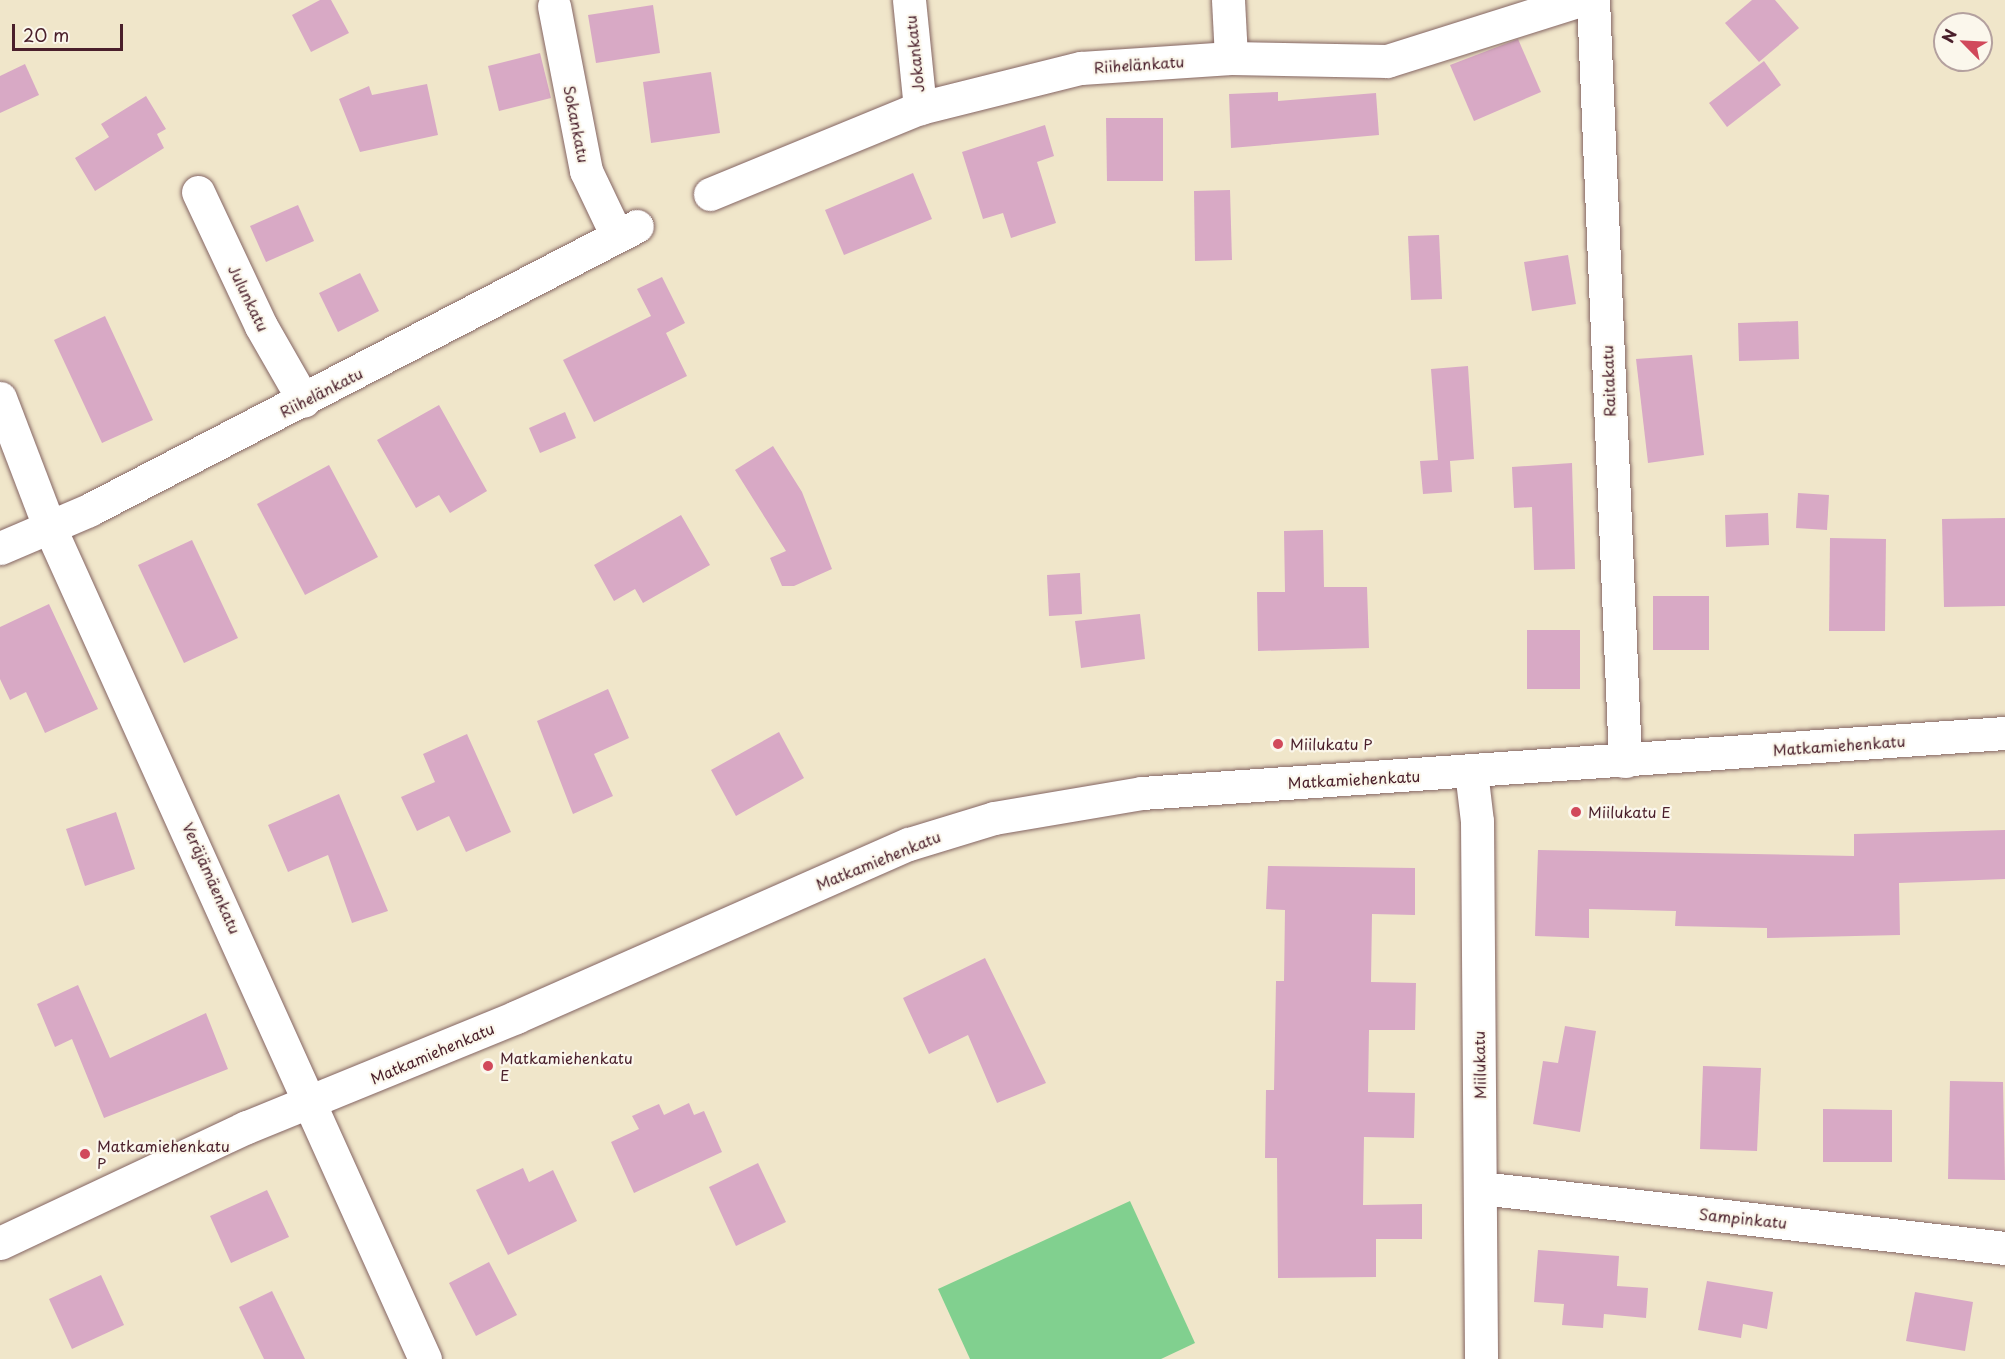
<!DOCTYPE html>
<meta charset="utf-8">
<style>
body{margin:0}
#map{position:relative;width:2005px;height:1359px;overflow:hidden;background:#f0e6ca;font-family:"Playpen Sans",sans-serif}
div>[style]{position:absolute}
.green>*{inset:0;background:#81d08f}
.building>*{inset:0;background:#d8a9c5}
.roads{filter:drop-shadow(0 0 2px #846563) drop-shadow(0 0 2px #846563)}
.street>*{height:33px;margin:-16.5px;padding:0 16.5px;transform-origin:16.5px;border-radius:16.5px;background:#fff}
.secondary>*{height:33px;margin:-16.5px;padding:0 16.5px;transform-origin:16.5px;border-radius:16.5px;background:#fff}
.dots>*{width:16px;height:16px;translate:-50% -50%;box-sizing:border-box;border:3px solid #fbf7ec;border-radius:50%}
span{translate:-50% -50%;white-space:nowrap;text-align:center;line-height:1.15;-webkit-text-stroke:4.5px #fbf7ec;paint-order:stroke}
.street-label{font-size:15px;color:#4a1f2b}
.poi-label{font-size:15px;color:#4a1f2b}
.left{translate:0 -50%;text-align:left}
.north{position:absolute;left:1933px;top:12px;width:60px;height:60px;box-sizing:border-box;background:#fbf7ec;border:2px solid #b4a19f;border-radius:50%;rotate:294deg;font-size:16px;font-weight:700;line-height:24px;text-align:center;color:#4a1f2b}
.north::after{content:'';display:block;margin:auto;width:21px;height:27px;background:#d1495b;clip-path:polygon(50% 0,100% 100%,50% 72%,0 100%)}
.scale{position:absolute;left:12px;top:24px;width:111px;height:27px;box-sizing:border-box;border:3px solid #4a1f2b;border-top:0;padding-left:8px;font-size:18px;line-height:21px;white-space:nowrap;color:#4a1f2b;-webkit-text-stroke:4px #fbf7ec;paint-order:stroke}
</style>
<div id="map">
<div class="green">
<div style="clip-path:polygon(1130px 1201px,1195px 1343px,1161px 1359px,970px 1359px,938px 1289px)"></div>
</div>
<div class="building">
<div style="clip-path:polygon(320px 0,331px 0,349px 33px,311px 52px,292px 15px)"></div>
<div style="clip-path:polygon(1752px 0,1775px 0,1799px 28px,1759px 62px,1725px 23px)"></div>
<div style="clip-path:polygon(653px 5px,660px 53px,596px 63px,588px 15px)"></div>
<div style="clip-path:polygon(1518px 39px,1541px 92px,1474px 121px,1450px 65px)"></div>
<div style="clip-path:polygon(540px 53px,551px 98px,499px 111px,488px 66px)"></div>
<div style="clip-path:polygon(1764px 61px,1781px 85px,1727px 127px,1709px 103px)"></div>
<div style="clip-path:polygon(25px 64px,39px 95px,0 113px,0 76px)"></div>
<div style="clip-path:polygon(711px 72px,720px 133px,651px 143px,643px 82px)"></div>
<div style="clip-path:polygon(427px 84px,438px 135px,360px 152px,339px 99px,369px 86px,372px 95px)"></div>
<div style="clip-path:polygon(1278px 92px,1278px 101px,1376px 93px,1379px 135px,1231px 148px,1229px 94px)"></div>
<div style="clip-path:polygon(146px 96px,166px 129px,157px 134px,164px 148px,95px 191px,75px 158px,109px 137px,101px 124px)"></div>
<div style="clip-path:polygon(1106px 118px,1163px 118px,1163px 181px,1107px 181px)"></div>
<div style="clip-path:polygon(1045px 125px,1054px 156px,1037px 162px,1056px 223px,1011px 238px,1003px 213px,983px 219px,962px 152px)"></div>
<div style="clip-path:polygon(913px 173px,932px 219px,844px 255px,825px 210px)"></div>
<div style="clip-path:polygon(1230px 190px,1232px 260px,1195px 261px,1194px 191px)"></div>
<div style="clip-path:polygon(298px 205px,314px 241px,266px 262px,250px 226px)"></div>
<div style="clip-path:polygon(1439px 235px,1442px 299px,1411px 300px,1408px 236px)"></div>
<div style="clip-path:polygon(1568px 255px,1576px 304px,1532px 311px,1524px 262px)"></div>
<div style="clip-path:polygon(360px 273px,379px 311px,338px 332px,319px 293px)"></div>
<div style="clip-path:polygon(662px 277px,685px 323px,666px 333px,687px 376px,594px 422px,563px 360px,651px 316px,637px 289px)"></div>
<div style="clip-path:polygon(105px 316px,153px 420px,102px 443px,54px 340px)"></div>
<div style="clip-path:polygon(1798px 321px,1799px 359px,1739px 361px,1738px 323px)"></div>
<div style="clip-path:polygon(1692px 355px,1704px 455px,1648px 463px,1636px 359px)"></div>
<div style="clip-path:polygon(1468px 366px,1474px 459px,1450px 461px,1452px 492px,1423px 494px,1420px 461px,1438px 460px,1431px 369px)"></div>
<div style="clip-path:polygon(439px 405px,487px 491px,450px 513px,439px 495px,416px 508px,377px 440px)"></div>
<div style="clip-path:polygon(565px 412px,576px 438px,540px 453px,529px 428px)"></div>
<div style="clip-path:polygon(773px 446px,802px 492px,832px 569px,794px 586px,782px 586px,770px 558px,786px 551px,735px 470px)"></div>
<div style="clip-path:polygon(1572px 463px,1575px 569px,1534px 570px,1532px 507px,1514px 508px,1512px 467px)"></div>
<div style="clip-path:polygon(329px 465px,378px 557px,305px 595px,257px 504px)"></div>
<div style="clip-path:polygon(1798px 493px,1829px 495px,1827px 530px,1796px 528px)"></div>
<div style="clip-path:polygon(1768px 513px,1769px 545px,1726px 547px,1725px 515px)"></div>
<div style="clip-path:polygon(681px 515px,710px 565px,643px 603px,635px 589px,614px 601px,594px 565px)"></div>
<div style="clip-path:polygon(2005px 518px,2005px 606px,1944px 607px,1942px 519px)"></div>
<div style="clip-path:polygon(1323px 530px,1324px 587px,1367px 587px,1369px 648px,1258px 651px,1257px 592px,1285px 592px,1284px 531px)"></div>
<div style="clip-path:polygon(1830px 538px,1886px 539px,1885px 631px,1829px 631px)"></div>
<div style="clip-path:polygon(192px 540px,238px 638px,184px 663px,138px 565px)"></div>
<div style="clip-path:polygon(1080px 573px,1082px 614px,1049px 616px,1047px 575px)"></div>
<div style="clip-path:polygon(1653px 596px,1709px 596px,1709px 650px,1653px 650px)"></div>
<div style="clip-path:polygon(49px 604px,98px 709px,45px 733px,26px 692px,10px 700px,0 679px,0 627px)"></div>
<div style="clip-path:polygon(1140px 614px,1145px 659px,1081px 668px,1075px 621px)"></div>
<div style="clip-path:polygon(1527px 630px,1580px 630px,1580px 689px,1527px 689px)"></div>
<div style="clip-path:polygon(608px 689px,629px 738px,594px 754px,613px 796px,573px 814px,537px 721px)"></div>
<div style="clip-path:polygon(779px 732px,804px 778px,736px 816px,711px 770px)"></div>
<div style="clip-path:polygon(467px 734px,511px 832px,466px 852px,449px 816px,417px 831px,401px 797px,435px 782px,423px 754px)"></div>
<div style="clip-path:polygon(339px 794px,388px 911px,352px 923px,328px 855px,288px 872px,268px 825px)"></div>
<div style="clip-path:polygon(116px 812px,135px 869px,85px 886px,66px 829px)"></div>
<div style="clip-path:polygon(2005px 830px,2005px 879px,1899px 883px,1900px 935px,1767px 938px,1767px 928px,1675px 926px,1676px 911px,1589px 909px,1589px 938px,1535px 936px,1538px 850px,1854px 856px,1854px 834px)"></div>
<div style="clip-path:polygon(1268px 866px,1415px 868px,1415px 915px,1372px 914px,1371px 982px,1416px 983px,1415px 1030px,1369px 1030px,1368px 1092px,1415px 1093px,1414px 1138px,1364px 1137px,1363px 1205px,1422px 1204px,1422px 1239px,1376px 1239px,1376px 1277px,1278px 1278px,1277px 1158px,1265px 1158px,1266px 1090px,1274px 1090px,1276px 981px,1284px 981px,1285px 910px,1266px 909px)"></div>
<div style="clip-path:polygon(985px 958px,1046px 1083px,997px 1103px,968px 1035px,929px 1054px,903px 998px)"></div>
<div style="clip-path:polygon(78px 985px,110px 1058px,206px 1013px,228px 1069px,104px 1118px,72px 1039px,55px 1047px,37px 1004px)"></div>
<div style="clip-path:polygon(1565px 1026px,1596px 1031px,1580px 1132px,1533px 1124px,1543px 1061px,1558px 1063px)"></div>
<div style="clip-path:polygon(1703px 1066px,1761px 1068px,1757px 1151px,1700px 1149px)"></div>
<div style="clip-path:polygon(1950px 1081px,2003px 1082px,2005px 1180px,1948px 1179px)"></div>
<div style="clip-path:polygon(689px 1103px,694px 1115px,704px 1111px,722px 1152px,634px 1193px,611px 1142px,639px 1129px,632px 1116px,659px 1104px,664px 1115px)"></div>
<div style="clip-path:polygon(1823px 1109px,1892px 1110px,1892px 1162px,1823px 1162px)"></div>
<div style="clip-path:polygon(758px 1163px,786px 1222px,736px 1246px,709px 1187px)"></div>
<div style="clip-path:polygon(523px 1168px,529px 1182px,553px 1170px,577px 1221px,508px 1255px,476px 1190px)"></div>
<div style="clip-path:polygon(267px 1190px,289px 1237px,231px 1263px,210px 1216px)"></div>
<div style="clip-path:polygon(1538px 1250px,1619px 1256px,1617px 1286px,1648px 1288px,1646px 1318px,1604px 1314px,1603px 1328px,1562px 1325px,1564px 1304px,1534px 1302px)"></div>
<div style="clip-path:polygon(489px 1262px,517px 1315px,476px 1336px,449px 1283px)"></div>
<div style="clip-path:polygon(101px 1275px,124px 1325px,72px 1349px,49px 1299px)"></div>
<div style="clip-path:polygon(1707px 1281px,1773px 1292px,1767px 1329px,1743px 1324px,1741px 1338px,1698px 1330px)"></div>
<div style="clip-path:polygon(272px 1291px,305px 1359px,264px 1359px,239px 1307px)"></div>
<div style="clip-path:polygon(1915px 1292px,1973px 1302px,1965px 1351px,1906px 1341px)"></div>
</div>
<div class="roads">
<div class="street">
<div style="left:909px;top:0;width:109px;rotate:84.2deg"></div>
<div style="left:1228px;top:0;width:58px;rotate:87deg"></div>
<div style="left:1593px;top:0;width:762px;rotate:87.59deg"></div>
<div style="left:554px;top:6px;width:168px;rotate:79deg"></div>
<div style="left:586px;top:171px;width:72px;rotate:64.5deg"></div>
<div style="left:198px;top:192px;width:148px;rotate:64.8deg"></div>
<div style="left:261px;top:326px;width:86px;rotate:60.2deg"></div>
<div style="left:710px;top:194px;width:227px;rotate:-22.3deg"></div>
<div style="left:920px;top:108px;width:166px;rotate:-14deg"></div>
<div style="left:1081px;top:68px;width:150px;rotate:-3.8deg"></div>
<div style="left:1231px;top:58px;width:156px;rotate:1.1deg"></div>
<div style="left:1387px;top:61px;width:203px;rotate:-17.5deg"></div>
<div style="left:0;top:398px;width:137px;rotate:69.1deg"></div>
<div style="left:49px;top:526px;width:914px;rotate:65.71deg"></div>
<div style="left:0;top:548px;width:97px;rotate:-23.1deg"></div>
<div style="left:89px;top:510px;width:617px;rotate:-27.4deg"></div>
<div style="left:1471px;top:771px;width:50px;rotate:83.2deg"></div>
<div style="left:1477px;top:821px;width:538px;rotate:89.57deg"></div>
<div style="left:1481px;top:1188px;width:527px;rotate:6.53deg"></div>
</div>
<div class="secondary">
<div style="left:0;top:1243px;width:273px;rotate:-25.2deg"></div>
<div style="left:247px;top:1127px;width:291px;rotate:-22.2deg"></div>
<div style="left:516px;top:1017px;width:429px;rotate:-23.8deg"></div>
<div style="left:909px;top:844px;width:89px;rotate:-17deg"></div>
<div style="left:994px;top:818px;width:150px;rotate:-9.6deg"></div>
<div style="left:1142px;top:793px;width:865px;rotate:-3.98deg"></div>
</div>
</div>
<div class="dots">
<div style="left:1278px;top:744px;background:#d1495b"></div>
<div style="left:1576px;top:812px;background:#d1495b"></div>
<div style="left:488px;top:1066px;background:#d1495b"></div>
<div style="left:85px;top:1154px;background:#d1495b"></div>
</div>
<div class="street-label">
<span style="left:914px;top:54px;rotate:-96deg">Jokankatu</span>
<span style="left:1139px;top:64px;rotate:-4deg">Riihelänkatu</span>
<span style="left:577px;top:124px;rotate:79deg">Sokankatu</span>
<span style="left:249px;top:298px;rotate:64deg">Julunkatu</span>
<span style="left:1608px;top:381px;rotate:-92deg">Raitakatu</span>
<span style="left:321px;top:392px;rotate:-27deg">Riihelänkatu</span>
<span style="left:1839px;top:745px;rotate:-4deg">Matkamiehenkatu</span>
<span style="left:1354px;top:779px;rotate:-3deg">Matkamiehenkatu</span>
<span style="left:878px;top:860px;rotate:-22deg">Matkamiehenkatu</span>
<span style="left:212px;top:878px;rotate:66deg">Veräjämäenkatu</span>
<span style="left:432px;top:1053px;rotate:-23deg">Matkamiehenkatu</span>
<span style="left:1479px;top:1065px;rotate:-91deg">Miilukatu</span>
<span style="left:1743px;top:1218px;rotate:6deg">Sampinkatu</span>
</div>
<div class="poi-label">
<span class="left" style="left:1290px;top:744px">Miilukatu P</span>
<span class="left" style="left:1588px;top:812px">Miilukatu E</span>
<span class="left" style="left:500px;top:1066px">Matkamiehenkatu<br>E</span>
<span class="left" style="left:97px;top:1154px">Matkamiehenkatu<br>P</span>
</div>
<div class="north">N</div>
<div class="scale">20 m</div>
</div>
